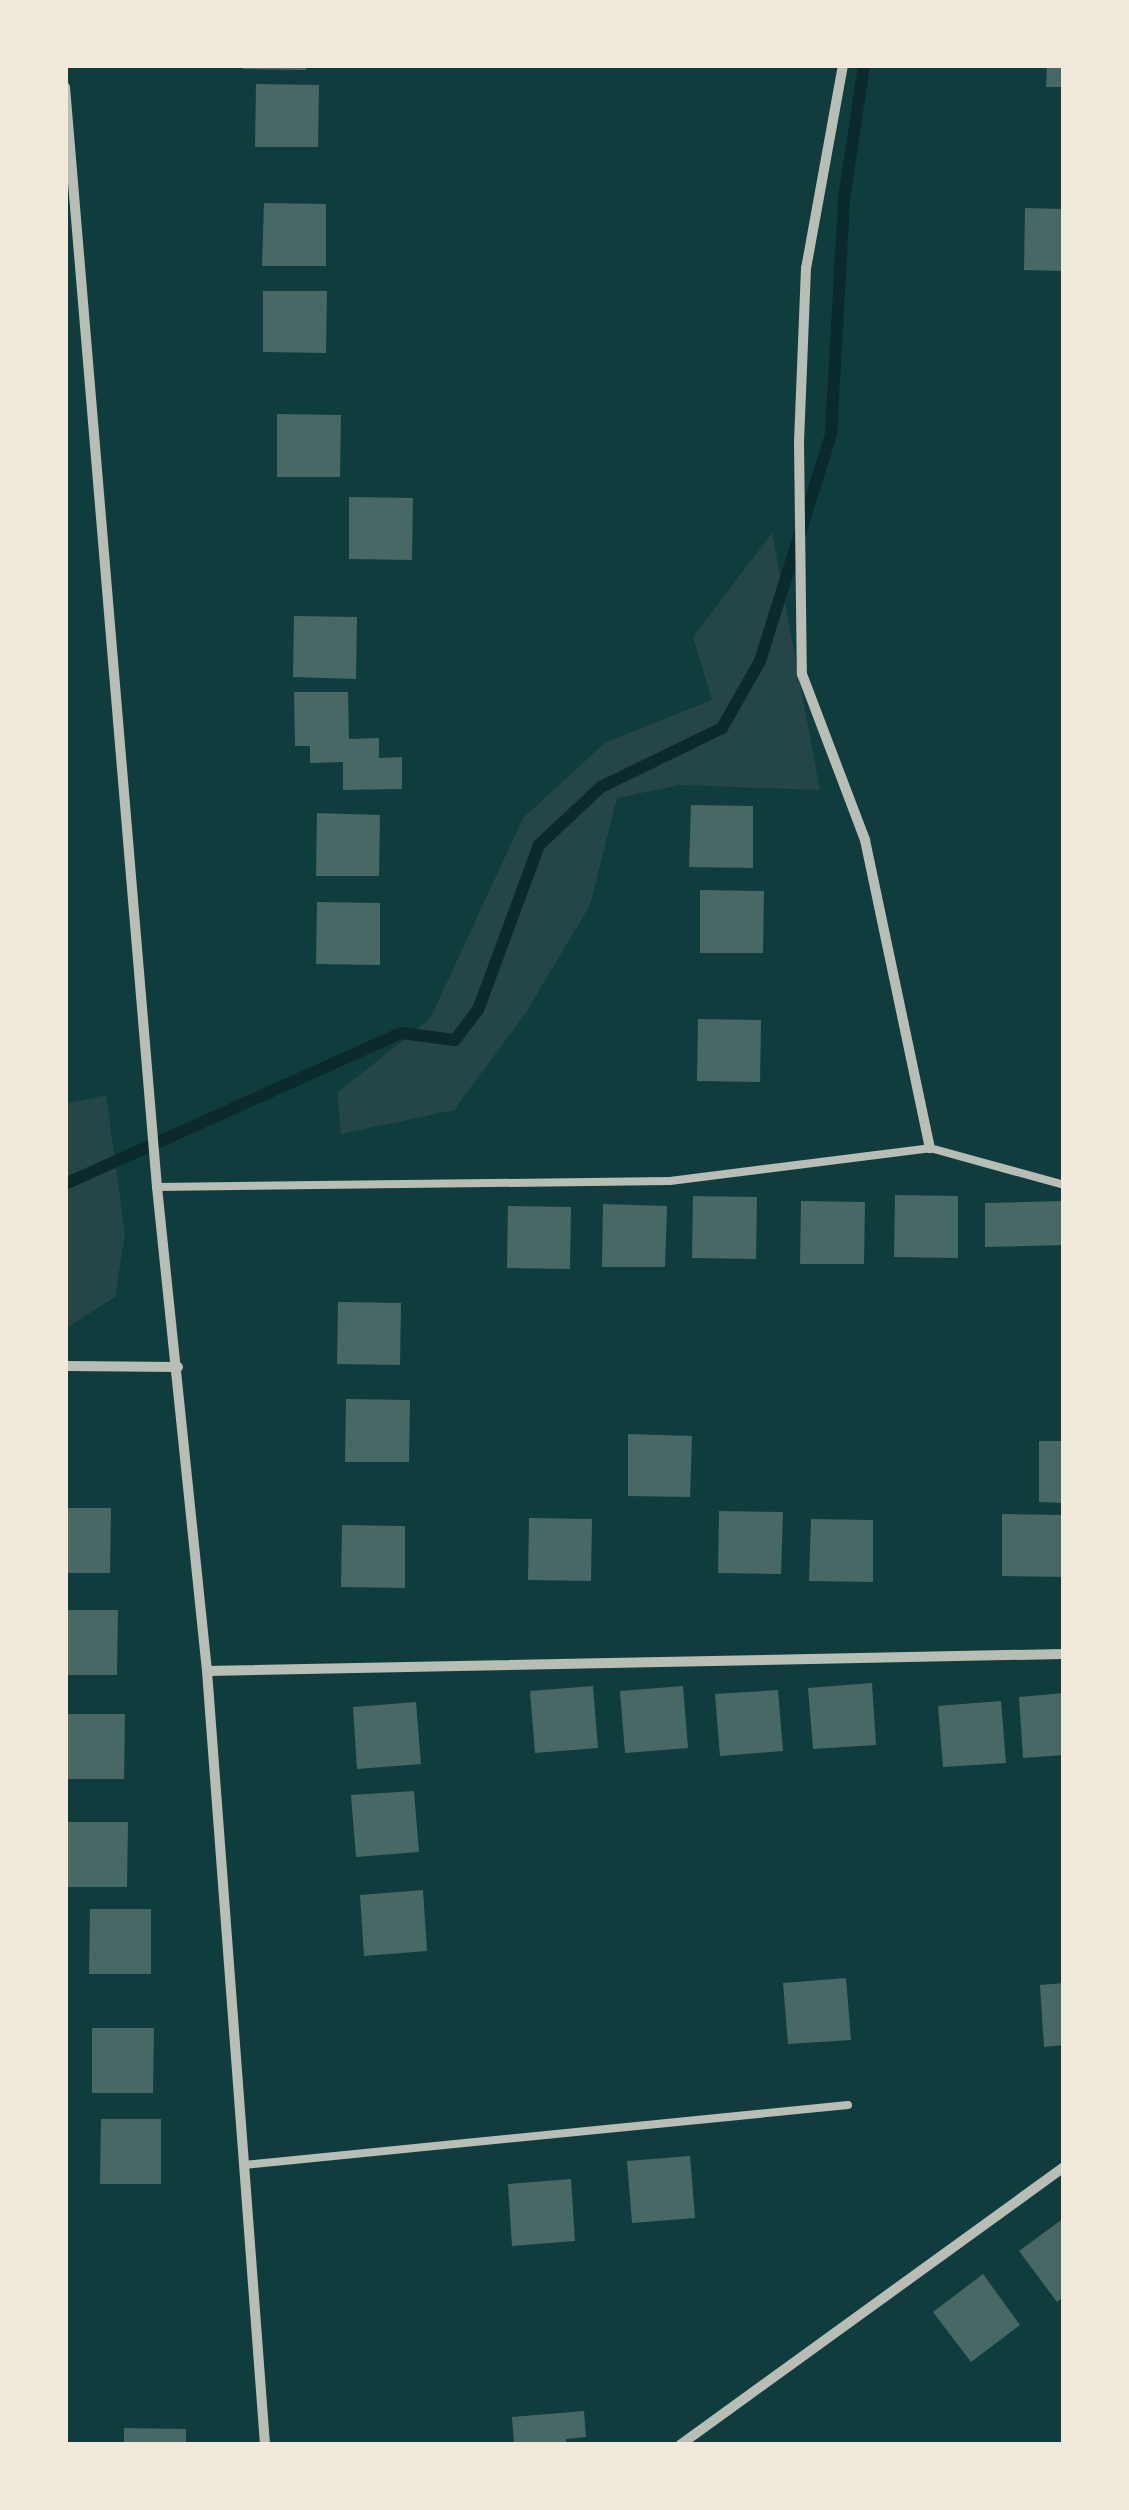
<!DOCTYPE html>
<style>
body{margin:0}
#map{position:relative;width:1129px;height:2510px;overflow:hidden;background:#0f3d3e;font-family:Literata,serif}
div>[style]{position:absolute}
.green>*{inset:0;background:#244646}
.stream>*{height:12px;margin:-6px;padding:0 6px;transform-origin:6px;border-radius:6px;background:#0a2a2b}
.building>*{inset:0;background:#486865}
.service>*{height:8px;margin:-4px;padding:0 4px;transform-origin:4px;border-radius:4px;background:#b8beb3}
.minor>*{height:10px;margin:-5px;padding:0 5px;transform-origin:5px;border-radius:5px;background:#b8beb3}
span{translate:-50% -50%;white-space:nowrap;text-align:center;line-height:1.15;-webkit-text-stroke:10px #f1e9da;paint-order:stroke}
.frame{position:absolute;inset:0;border:68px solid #f1e9da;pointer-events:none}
</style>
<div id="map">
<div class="green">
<div style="clip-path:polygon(772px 533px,820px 790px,680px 785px,617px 798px,590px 905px,525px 1014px,454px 1110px,341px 1134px,337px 1093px,430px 1019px,523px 818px,606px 742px,712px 700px,693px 637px)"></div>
<div style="clip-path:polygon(106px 1095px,125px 1234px,115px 1297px,65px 1329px,65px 1104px)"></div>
</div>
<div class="stream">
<div style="left:65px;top:1184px;width:368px;rotate:-24.2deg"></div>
<div style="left:401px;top:1033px;width:54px;rotate:7.4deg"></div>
<div style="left:455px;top:1040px;width:38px;rotate:-53deg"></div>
<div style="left:478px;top:1010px;width:176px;rotate:-69.7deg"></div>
<div style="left:539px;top:845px;width:85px;rotate:-43.1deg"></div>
<div style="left:601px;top:787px;width:135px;rotate:-26deg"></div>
<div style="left:722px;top:728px;width:77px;rotate:-60.4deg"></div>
<div style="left:760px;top:661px;width:238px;rotate:-72.6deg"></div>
<div style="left:831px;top:434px;width:235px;rotate:-86.8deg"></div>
<div style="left:844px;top:199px;width:135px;rotate:-81.5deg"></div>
</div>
<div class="building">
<div style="clip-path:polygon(243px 65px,306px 65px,306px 70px,243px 69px)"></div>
<div style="clip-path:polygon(1047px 65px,1064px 65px,1064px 87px,1046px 87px)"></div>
<div style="clip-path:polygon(256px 84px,319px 85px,318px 147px,255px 147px)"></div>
<div style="clip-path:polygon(264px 203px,326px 204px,326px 266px,262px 266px)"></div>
<div style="clip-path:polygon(1025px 208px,1064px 209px,1064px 271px,1024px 270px)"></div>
<div style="clip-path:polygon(263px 291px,327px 291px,326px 353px,263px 352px)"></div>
<div style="clip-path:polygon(277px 414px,341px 415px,340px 477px,277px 477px)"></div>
<div style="clip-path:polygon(349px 497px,413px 498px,412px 560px,349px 559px)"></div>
<div style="clip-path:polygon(294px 616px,357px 617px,356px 679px,293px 677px)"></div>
<div style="clip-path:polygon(294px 692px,348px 692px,349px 739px,379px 738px,379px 758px,402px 757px,402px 789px,343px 790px,343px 762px,310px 763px,310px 746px,295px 746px)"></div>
<div style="clip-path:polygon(691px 805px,753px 806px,753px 868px,689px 867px)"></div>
<div style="clip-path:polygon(317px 813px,380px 815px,379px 876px,316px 876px)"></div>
<div style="clip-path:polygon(700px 890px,764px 891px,763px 953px,700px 953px)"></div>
<div style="clip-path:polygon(317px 902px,380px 903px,380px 965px,316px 964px)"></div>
<div style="clip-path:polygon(698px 1019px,761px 1020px,760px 1082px,697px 1081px)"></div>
<div style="clip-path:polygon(895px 1195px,958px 1196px,958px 1258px,894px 1257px)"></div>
<div style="clip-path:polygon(693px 1196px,757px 1197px,756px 1259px,692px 1258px)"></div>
<div style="clip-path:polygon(801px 1201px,865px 1202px,864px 1264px,800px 1264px)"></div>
<div style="clip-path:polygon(1064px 1201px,1064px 1245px,985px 1247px,985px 1203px)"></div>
<div style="clip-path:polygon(603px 1204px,667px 1206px,665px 1267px,602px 1267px)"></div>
<div style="clip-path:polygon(508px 1206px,571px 1207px,570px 1269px,507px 1268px)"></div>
<div style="clip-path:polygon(338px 1302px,401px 1303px,400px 1365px,337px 1364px)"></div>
<div style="clip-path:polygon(346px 1399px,410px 1400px,409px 1462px,345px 1462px)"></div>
<div style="clip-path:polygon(628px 1434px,692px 1436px,690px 1497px,628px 1496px)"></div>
<div style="clip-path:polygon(1039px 1441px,1064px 1441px,1064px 1503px,1039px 1502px)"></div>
<div style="clip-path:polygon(65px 1508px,111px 1508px,110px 1573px,65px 1573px)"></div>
<div style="clip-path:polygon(719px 1511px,783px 1512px,781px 1574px,718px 1573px)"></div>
<div style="clip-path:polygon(1002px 1514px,1064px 1515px,1064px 1577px,1002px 1576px)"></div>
<div style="clip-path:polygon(529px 1518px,592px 1519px,591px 1581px,528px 1580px)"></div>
<div style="clip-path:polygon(811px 1519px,873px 1520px,873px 1582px,809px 1581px)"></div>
<div style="clip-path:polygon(342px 1525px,405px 1526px,405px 1588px,341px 1587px)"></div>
<div style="clip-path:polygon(65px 1610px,118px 1610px,117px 1675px,65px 1675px)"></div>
<div style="clip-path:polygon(872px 1683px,876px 1745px,813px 1749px,808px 1688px)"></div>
<div style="clip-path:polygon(593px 1686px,598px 1748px,535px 1753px,530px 1691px)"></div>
<div style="clip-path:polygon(683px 1686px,688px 1748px,625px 1753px,620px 1691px)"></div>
<div style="clip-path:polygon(778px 1690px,783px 1751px,720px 1756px,715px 1694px)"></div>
<div style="clip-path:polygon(1064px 1693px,1064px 1755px,1023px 1758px,1019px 1697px)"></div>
<div style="clip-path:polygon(1001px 1701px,1006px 1763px,943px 1767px,938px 1706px)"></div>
<div style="clip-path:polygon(416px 1702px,421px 1764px,357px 1769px,353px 1707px)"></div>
<div style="clip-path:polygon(65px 1714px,125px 1714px,124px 1779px,65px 1779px)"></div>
<div style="clip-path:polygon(414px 1791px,419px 1852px,356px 1857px,351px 1795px)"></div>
<div style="clip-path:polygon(66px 1822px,128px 1822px,127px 1887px,66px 1887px)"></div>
<div style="clip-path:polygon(423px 1890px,427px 1951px,364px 1956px,360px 1895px)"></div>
<div style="clip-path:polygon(90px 1909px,151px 1909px,151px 1974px,89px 1974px)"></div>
<div style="clip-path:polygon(846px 1978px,851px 2040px,788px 2044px,783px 1983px)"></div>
<div style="clip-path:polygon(1064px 1983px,1064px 2045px,1044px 2047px,1040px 1985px)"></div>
<div style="clip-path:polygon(92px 2028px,154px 2028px,153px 2093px,92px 2093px)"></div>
<div style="clip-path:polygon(101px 2119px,161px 2119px,161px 2184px,100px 2184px)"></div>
<div style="clip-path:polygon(690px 2156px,695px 2218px,632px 2223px,627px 2161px)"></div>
<div style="clip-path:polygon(571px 2179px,575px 2241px,512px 2246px,508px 2184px)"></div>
<div style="clip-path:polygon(1064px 2218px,1064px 2297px,1057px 2302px,1019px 2251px)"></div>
<div style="clip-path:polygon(983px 2274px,1020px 2325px,971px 2362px,933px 2312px)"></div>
<div style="clip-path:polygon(584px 2411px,586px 2437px,566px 2439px,566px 2445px,514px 2445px,512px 2417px)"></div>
<div style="clip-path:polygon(124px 2428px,186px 2429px,186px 2445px,124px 2445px)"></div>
</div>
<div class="service">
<div style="left:157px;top:1187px;width:513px;rotate:-0.67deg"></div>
<div style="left:670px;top:1181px;width:262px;rotate:-7.2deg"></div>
<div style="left:930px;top:1148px;width:139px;rotate:15.4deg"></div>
<div style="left:244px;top:2165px;width:607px;rotate:-5.67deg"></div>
</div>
<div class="minor">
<div style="left:843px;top:65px;width:206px;rotate:100.3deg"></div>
<div style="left:806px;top:268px;width:173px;rotate:92.3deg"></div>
<div style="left:799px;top:441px;width:233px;rotate:89.3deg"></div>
<div style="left:802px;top:674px;width:178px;rotate:69.2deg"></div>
<div style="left:865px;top:840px;width:315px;rotate:78.1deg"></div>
<div style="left:65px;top:87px;width:1104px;rotate:85.22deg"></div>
<div style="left:157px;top:1187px;width:487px;rotate:84.1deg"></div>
<div style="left:207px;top:1671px;width:776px;rotate:85.71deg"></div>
<div style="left:65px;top:1366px;width:113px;rotate:0.5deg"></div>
<div style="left:207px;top:1671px;width:857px;rotate:-1.14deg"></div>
<div style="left:680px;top:2445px;width:474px;rotate:-35.9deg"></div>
</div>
<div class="frame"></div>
</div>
